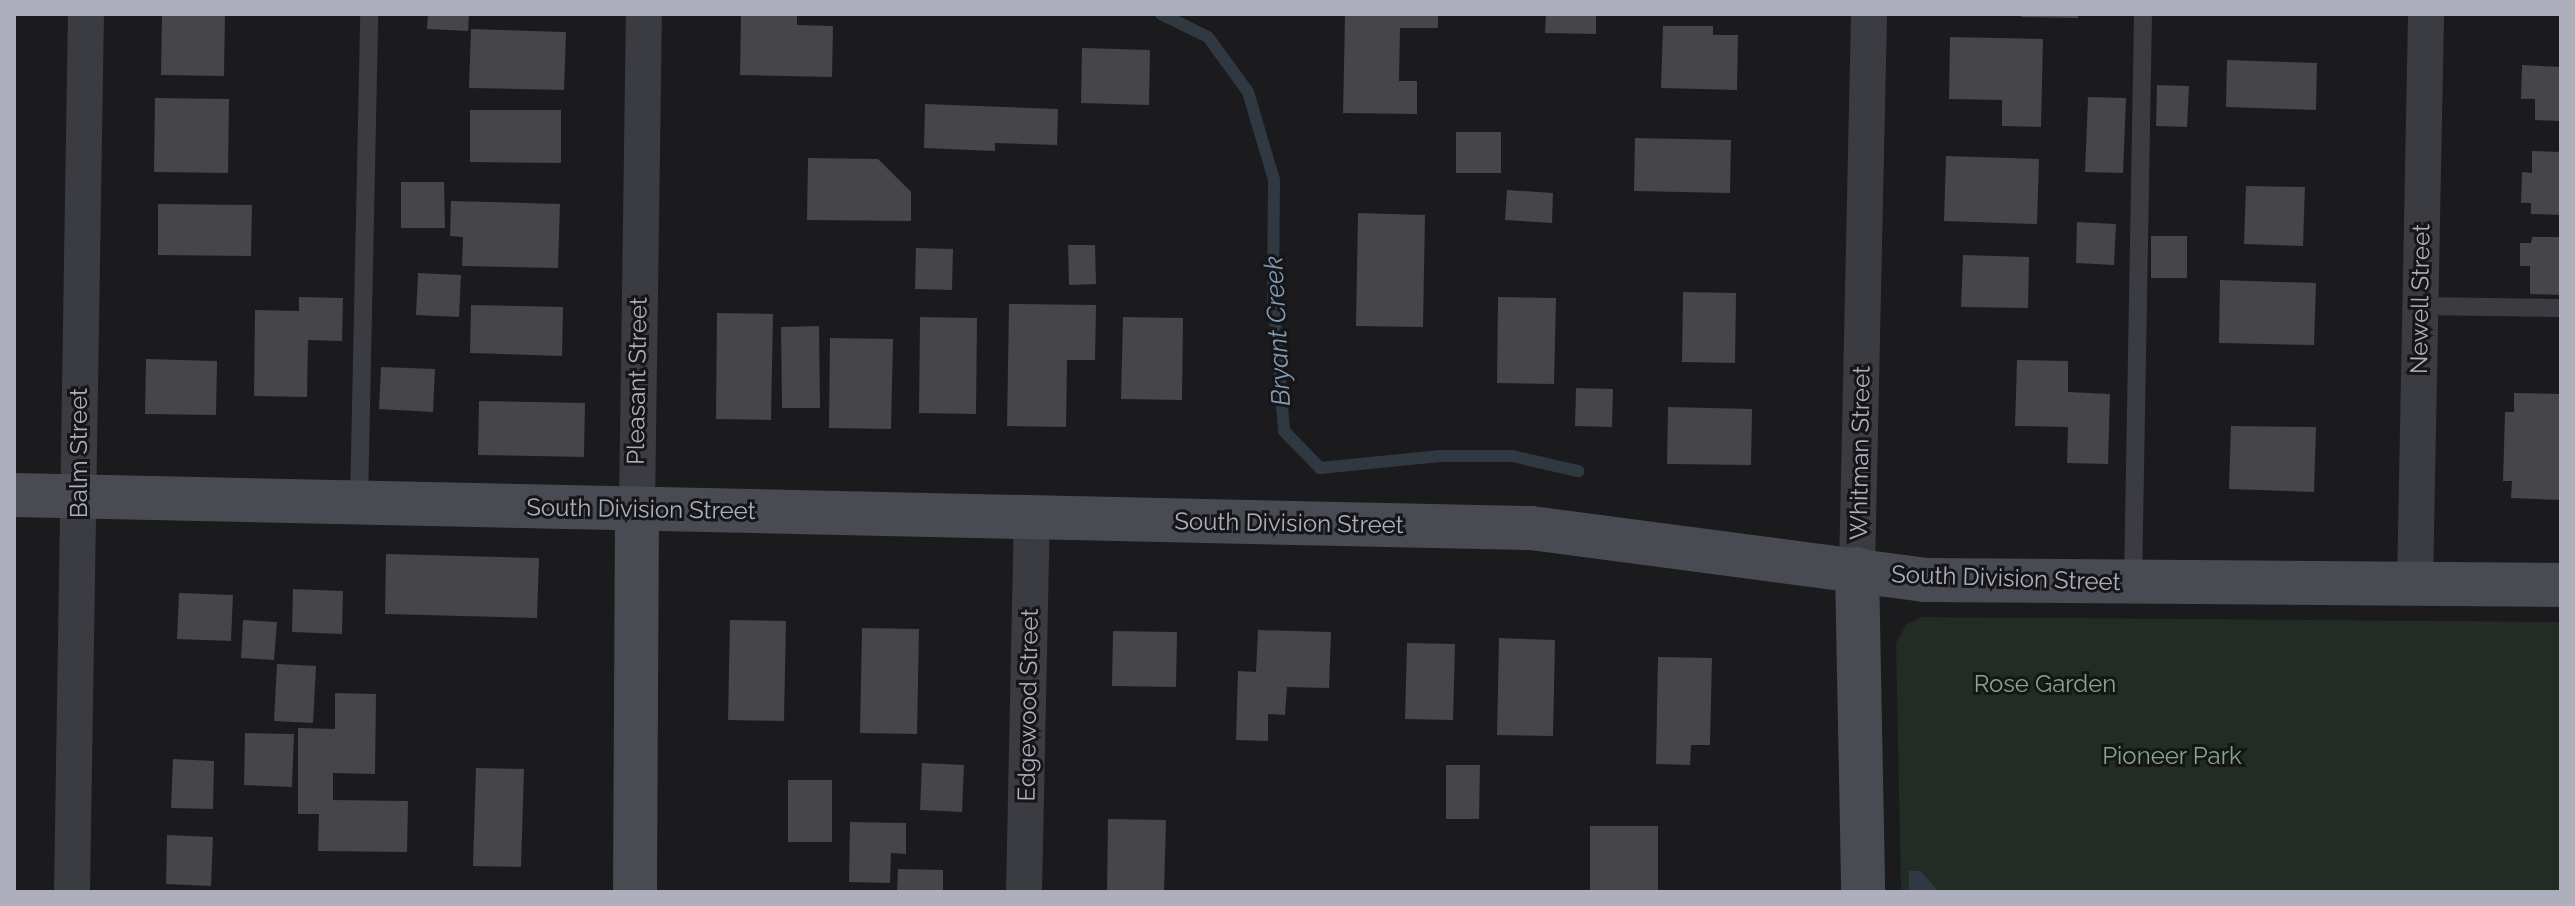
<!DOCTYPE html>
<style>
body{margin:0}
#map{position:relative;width:2575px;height:906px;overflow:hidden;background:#1b1a1d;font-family:Raleway,sans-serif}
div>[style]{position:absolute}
.green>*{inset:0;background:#222b24}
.water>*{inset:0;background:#303842}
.stream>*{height:12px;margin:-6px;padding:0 6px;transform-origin:6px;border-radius:6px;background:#303842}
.building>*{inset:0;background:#45454a}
.lane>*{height:18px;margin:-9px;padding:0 9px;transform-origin:9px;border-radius:9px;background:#3b3c42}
.street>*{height:36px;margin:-18px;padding:0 18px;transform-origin:18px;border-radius:18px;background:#3b3c42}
.secondary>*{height:44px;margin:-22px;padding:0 22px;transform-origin:22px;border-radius:22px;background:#494b52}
span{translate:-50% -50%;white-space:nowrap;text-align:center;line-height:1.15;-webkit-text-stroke:6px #161518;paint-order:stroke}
.street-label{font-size:24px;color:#adb0bc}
.park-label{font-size:24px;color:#84a789}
.water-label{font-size:26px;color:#849bb7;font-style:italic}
.frame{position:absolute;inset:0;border:16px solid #adb0bc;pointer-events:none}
</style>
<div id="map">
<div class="green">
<div style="clip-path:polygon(1920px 617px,2561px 622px,2561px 892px,1901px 892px,1896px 643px,1906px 625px)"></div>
</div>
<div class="water">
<div style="clip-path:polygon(1909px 871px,1921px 871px,1939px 892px,1909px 892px)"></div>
</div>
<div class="stream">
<div style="left:1161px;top:14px;width:52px;rotate:26.1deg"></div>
<div style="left:1208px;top:37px;width:68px;rotate:54deg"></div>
<div style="left:1248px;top:92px;width:92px;rotate:73.5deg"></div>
<div style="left:1274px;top:180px;width:116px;rotate:90.5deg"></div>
<div style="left:1273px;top:296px;width:135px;rotate:85.3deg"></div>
<div style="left:1284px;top:431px;width:52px;rotate:45.8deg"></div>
<div style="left:1320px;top:468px;width:121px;rotate:-5.7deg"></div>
<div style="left:1440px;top:456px;width:72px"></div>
<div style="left:1512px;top:456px;width:68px;rotate:12.8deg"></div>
</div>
<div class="building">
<div style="clip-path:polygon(162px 14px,225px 14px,224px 76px,161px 75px)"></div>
<div style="clip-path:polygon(428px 14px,469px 14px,468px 31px,427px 29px)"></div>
<div style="clip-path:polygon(741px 14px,797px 14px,797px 25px,833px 26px,832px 77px,740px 75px)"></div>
<div style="clip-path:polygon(1345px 14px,1438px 14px,1438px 28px,1400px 28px,1399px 81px,1417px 81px,1417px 114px,1343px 113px)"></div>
<div style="clip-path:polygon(1546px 14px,1596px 14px,1596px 34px,1545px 33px)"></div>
<div style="clip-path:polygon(2021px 14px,2078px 14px,2078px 18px,2021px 17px)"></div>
<div style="clip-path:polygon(1663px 26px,1713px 26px,1713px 35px,1738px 35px,1737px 90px,1661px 88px)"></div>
<div style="clip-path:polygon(471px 29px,566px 32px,564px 90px,469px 88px)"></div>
<div style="clip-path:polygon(1950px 37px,2043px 39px,2041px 127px,2002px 126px,2002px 100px,1949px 99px)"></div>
<div style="clip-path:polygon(1082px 48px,1150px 50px,1149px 105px,1081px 103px)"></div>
<div style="clip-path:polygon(2227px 60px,2317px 63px,2316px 110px,2226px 107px)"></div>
<div style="clip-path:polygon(2522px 65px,2561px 67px,2561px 121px,2535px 120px,2535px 99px,2521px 99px)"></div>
<div style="clip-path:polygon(2157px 85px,2189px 86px,2187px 127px,2156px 126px)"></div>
<div style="clip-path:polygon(2088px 97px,2126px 98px,2123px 173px,2085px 172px)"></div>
<div style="clip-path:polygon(155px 98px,229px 99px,228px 173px,154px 172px)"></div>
<div style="clip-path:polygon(925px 104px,1058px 109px,1057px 145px,995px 143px,995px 151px,924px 148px)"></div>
<div style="clip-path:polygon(470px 110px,561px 110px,561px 163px,470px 162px)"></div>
<div style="clip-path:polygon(1456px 132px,1501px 132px,1501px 173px,1456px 173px)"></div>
<div style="clip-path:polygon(1635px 138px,1731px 140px,1730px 193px,1634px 191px)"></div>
<div style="clip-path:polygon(2532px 151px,2561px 152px,2561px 215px,2531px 214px,2531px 203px,2521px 203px,2522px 172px,2532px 173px)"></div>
<div style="clip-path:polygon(1946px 156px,2039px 159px,2037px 224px,1944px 221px)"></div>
<div style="clip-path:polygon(808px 158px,878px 159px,911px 192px,911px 221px,807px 220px)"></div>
<div style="clip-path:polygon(401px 182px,444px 182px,445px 228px,401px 228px)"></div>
<div style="clip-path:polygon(2246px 186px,2305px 187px,2303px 246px,2244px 244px)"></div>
<div style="clip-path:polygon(1507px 190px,1553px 193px,1552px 223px,1505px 220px)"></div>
<div style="clip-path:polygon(451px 201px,560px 204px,558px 268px,462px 266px,463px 237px,450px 236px)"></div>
<div style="clip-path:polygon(158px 204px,252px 205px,251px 256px,158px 255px)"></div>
<div style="clip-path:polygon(1358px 213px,1425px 215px,1423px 327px,1356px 326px)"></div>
<div style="clip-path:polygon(2077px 222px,2116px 224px,2114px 265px,2076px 263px)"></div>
<div style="clip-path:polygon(2151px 236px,2187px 236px,2187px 278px,2151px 278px)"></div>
<div style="clip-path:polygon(2532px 237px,2561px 237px,2561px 295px,2530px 294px,2530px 266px,2520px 266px,2520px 243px,2531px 243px)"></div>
<div style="clip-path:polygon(1068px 245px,1095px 245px,1096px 284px,1069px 285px)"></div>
<div style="clip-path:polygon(916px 248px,953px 249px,952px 290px,915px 289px)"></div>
<div style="clip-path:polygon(1963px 255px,2029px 257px,2028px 308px,1961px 307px)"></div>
<div style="clip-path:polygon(418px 273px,461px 275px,459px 317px,416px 315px)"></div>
<div style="clip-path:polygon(2220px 280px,2316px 283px,2314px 345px,2219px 343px)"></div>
<div style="clip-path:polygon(1683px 292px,1736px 293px,1735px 363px,1682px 362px)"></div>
<div style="clip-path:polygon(299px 297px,343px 298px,342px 341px,308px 340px,307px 397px,254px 396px,255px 310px,299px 311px)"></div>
<div style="clip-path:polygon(1498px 297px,1556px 298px,1554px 384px,1497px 383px)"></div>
<div style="clip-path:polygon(1009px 304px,1096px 305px,1095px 360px,1067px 360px,1066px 427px,1007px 426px)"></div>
<div style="clip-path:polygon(471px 305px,563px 307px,562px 356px,470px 353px)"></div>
<div style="clip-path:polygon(717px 313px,773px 314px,771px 420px,716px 419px)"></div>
<div style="clip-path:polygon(920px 317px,977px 318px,976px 414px,919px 413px)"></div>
<div style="clip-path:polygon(1123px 317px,1183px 318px,1182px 400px,1121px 399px)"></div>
<div style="clip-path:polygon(819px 326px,820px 408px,782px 408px,781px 327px)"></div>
<div style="clip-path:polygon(830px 338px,893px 339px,891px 429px,829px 428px)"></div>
<div style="clip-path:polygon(146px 359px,217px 361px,216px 415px,145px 414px)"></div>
<div style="clip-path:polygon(2017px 360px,2068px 361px,2068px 392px,2110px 394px,2108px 464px,2067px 463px,2068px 427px,2015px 426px)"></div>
<div style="clip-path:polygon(381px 367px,435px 369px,433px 412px,379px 409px)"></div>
<div style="clip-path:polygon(1576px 388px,1613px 389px,1612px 427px,1575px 426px)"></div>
<div style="clip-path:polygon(2514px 393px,2561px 394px,2561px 500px,2511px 498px,2512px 481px,2503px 481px,2505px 412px,2514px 412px)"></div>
<div style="clip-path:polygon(479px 401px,585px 403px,584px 457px,478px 455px)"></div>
<div style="clip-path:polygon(1668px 407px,1752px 409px,1751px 465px,1667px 464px)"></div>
<div style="clip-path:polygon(2231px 426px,2316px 427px,2314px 492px,2229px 489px)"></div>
<div style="clip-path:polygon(386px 554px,539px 558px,537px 618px,385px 614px)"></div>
<div style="clip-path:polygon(293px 589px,343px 591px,342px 634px,292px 632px)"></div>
<div style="clip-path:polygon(179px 593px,233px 595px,231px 641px,177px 639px)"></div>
<div style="clip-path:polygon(243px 620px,277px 622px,274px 660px,241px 658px)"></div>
<div style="clip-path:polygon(730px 620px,786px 621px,784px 721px,728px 720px)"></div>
<div style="clip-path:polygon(862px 628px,919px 629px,917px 734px,860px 733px)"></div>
<div style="clip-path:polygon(1258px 630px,1331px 632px,1329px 688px,1287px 687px,1285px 715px,1268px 714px,1268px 741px,1236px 740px,1238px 671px,1256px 672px)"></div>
<div style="clip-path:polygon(1113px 631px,1177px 632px,1176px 687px,1112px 686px)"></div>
<div style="clip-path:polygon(1499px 638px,1555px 640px,1553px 736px,1497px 735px)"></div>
<div style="clip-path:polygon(1407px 643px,1455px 644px,1453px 720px,1405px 719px)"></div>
<div style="clip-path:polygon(1658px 657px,1712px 658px,1710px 745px,1691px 745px,1690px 765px,1656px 764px)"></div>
<div style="clip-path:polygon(277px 664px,316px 666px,313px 723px,274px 721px)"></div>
<div style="clip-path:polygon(335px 693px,376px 694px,375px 774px,333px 773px,333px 800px,408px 801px,407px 852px,318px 851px,319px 814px,298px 814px,298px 728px,335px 729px)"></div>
<div style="clip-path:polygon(245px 733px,294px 734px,292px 787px,244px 785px)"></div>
<div style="clip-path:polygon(173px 759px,214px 761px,213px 809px,171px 808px)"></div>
<div style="clip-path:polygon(922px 763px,964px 765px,962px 812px,920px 810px)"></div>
<div style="clip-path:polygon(1446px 765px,1480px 765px,1479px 819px,1446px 819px)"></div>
<div style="clip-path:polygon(476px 768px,524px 769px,521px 867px,473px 866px)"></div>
<div style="clip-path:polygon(788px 780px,832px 780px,832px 842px,788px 842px)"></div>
<div style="clip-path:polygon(1108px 819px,1166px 820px,1164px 892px,1107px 892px)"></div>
<div style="clip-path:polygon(850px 822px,906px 823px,906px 854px,891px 853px,890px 883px,849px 882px)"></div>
<div style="clip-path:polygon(1590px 826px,1658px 826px,1658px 892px,1590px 892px)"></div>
<div style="clip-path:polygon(167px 835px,213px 837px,211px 886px,166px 884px)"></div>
<div style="clip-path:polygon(898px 869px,943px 870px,943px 892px,897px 892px)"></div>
</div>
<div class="lane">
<div style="left:2420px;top:306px;width:141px;rotate:0.8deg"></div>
<div style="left:359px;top:503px;width:489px;rotate:-88.8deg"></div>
<div style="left:2133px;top:582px;width:568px;rotate:-88.99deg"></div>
</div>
<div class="street">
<div style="left:637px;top:508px;width:494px;rotate:-89.2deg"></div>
<div style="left:1857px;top:569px;width:555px;rotate:-88.76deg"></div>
<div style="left:2415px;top:584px;width:570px;rotate:-88.89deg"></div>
<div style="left:72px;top:892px;width:878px;rotate:-89.09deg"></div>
<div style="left:1024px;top:892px;width:375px;rotate:-88.8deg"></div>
</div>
<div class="secondary">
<div style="left:14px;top:495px;width:1517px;rotate:1.25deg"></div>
<div style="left:1531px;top:528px;width:397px;rotate:7.5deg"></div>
<div style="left:1925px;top:580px;width:636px;rotate:0.45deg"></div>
<div style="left:1857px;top:569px;width:323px;rotate:88.9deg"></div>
<div style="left:635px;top:892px;width:384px;rotate:-89.7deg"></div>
</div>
<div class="street-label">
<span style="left:2420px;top:299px;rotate:-89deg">Newell Street</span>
<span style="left:637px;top:381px;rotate:-89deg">Pleasant Street</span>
<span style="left:79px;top:453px;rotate:-90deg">Balm Street</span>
<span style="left:1860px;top:453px;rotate:-89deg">Whitman Street</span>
<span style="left:641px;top:509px;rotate:1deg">South Division Street</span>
<span style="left:1289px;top:523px;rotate:1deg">South Division Street</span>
<span style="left:2006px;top:578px;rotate:2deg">South Division Street</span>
<span style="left:1028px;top:705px;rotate:-89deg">Edgewood Street</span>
</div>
<div class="park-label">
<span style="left:2045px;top:684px">Rose Garden</span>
<span style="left:2172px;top:756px">Pioneer Park</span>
</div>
<div class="water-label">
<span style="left:1278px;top:331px;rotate:-93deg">Bryant Creek</span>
</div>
<div class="frame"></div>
</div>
